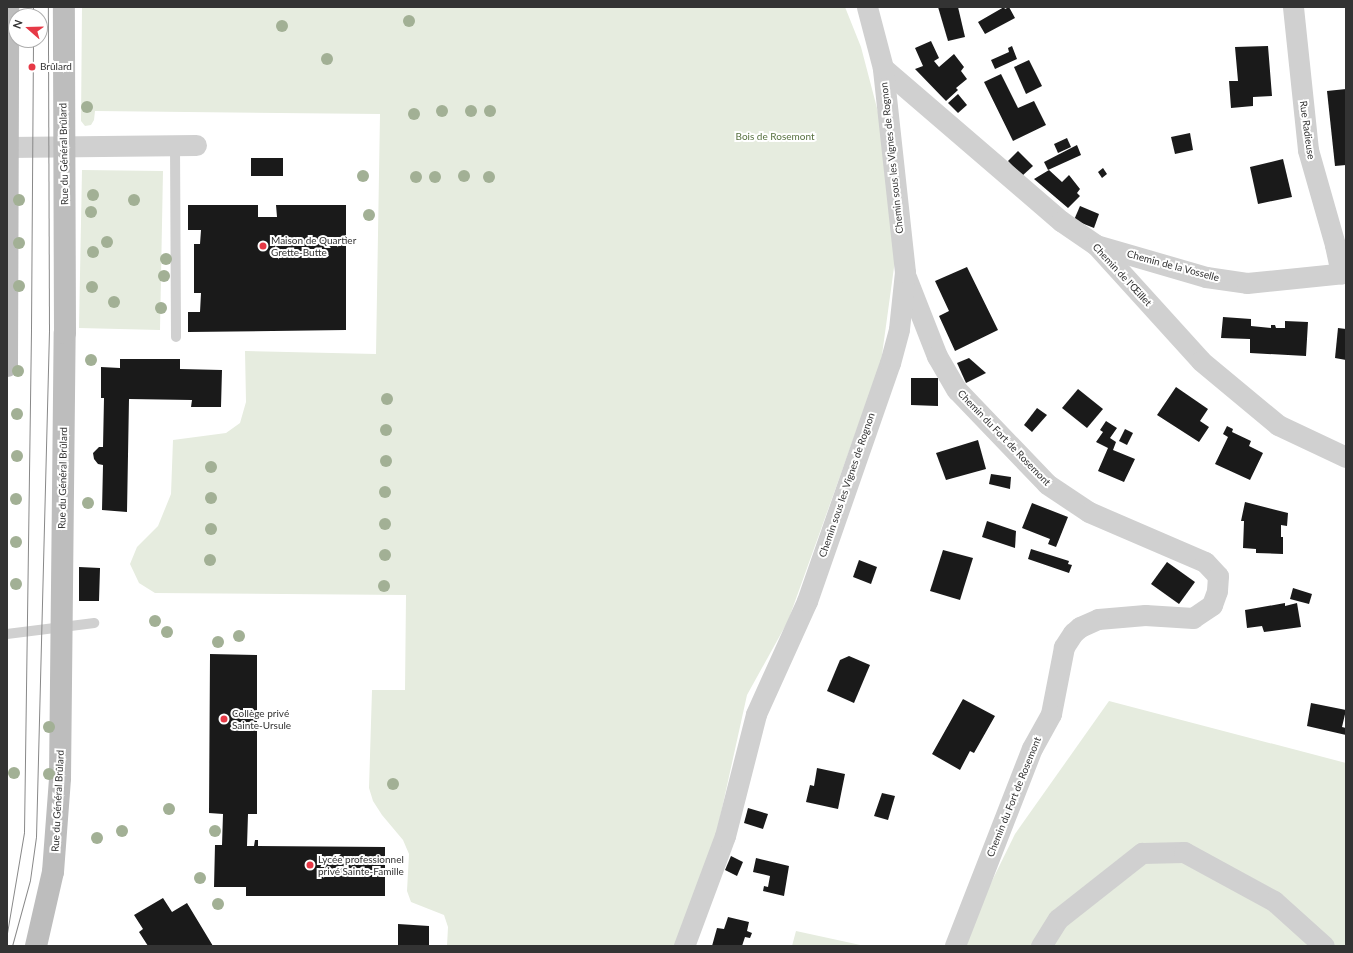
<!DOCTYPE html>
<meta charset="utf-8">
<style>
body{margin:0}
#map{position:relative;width:1353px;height:953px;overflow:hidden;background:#fff;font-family:Lato,sans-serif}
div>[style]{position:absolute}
.green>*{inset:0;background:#e6ecdf}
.building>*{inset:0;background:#1a1a1a}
.service>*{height:10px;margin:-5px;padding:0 5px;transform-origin:5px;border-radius:5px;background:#d0d0d0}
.minor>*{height:21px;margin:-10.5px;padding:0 10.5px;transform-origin:10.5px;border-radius:10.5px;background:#d0d0d0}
.secondary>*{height:22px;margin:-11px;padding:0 11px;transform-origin:11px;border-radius:11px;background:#bdbdbd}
.tram>*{height:1px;margin:-0.5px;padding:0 0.5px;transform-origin:0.5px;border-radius:0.5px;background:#888}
.trees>*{width:12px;height:12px;margin:-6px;border-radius:50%;background:#a2b095}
.dots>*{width:11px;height:11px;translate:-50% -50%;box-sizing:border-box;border:2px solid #fff;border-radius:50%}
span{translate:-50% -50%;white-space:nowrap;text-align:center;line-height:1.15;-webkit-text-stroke:4px #fff;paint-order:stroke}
.poi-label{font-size:10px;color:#333}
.left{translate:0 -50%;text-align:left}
.street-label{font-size:10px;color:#333}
.park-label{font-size:10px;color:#56703f}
.frame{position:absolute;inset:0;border:8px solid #333;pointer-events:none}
.north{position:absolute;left:8px;top:8px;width:40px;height:40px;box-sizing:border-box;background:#fff;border:1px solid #adadad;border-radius:50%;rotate:290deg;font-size:11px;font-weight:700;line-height:16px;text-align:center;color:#333}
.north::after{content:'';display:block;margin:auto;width:14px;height:18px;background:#e63946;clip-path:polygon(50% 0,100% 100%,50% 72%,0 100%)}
</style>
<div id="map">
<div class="green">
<div style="clip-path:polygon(82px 7px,845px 7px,861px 47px,883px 131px,896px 253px,881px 362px,788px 621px,747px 695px,717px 831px,676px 946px,447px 946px,448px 927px,444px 915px,411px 902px,407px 891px,409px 854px,403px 840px,382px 815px,373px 801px,369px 788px,372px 690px,405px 690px,406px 595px,155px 593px,139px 583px,130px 564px,137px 547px,158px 526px,171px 494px,173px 440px,226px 433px,240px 423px,246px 402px,245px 351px,376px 354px,380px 114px,95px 111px,94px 120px,91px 125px,85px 126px,81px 121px)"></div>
<div style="clip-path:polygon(82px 170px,163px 171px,160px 330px,79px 328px)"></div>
<div style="clip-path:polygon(1109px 701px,1346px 763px,1346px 946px,960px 946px,1015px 834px)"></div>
<div style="clip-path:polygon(796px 931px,865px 946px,792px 946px)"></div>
</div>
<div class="building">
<div style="clip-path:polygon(938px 7px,958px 7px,965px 37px,948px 41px)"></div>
<div style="clip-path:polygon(1004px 7px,1005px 9px,1009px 7px,1015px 18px,985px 34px,978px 22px)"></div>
<div style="clip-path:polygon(931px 41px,939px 58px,934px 61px,939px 67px,954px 54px,964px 67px,961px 71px,967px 79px,956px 88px,958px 90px,946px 101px,915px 69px,923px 66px,915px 48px)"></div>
<div style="clip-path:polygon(1012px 46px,1017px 59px,995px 69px,991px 60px,1009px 52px,1008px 48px)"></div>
<div style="clip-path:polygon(1268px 46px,1272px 96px,1253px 97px,1253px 106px,1231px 108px,1229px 81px,1238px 81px,1235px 47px)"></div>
<div style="clip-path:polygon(1029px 60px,1042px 86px,1026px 94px,1014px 67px)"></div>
<div style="clip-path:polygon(1001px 74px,1018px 108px,1034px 101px,1046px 125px,1013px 141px,984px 82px)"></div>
<div style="clip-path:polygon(1346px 89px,1346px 165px,1335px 166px,1327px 91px)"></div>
<div style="clip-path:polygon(958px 94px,967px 105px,958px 113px,948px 103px)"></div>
<div style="clip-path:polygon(1190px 133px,1193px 150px,1175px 154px,1171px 137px)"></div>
<div style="clip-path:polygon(1067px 138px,1071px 147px,1058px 153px,1054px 144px)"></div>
<div style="clip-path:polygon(1077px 145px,1081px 155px,1048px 170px,1044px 162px)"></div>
<div style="clip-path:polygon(1018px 151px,1033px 166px,1022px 176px,1008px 161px)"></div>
<div style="clip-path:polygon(251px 158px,283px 158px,283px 176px,251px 176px)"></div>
<div style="clip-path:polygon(1283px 159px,1292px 197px,1258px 204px,1250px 167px)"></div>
<div style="clip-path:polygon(1103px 168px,1107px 174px,1102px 178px,1098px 172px)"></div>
<div style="clip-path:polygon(1049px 170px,1062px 182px,1069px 175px,1080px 189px,1077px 193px,1080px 196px,1068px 208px,1034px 179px)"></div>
<div style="clip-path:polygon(188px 205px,258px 205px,258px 217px,277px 217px,276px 205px,346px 205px,346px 330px,188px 332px,188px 312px,200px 312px,201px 293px,194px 293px,194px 244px,200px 244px,201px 230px,188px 230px)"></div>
<div style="clip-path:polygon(1080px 206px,1099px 214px,1094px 228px,1074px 220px)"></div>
<div style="clip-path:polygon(967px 267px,998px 330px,955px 351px,939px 316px,949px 311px,935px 281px)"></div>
<div style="clip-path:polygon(1223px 317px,1251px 319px,1251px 326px,1271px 328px,1271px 325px,1275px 325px,1276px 328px,1285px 328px,1285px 321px,1308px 322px,1306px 356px,1250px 353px,1250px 339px,1221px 338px)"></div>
<div style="clip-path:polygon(1338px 328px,1346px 329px,1346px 360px,1335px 358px)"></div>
<div style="clip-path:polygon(969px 358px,986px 373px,966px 383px,957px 363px)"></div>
<div style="clip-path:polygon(120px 359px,180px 359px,180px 369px,222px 370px,221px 407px,191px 407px,192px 400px,129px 399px,127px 512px,102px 510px,103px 465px,98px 464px,94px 459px,93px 453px,99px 447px,103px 447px,104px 398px,101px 398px,101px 367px,120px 368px)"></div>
<div style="clip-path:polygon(911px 378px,938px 378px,938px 406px,911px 405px)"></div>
<div style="clip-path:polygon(1176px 387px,1208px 409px,1200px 421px,1209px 427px,1199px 442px,1157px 415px)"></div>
<div style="clip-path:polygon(1078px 389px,1103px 409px,1087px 428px,1062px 408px)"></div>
<div style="clip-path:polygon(1037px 408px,1047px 415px,1032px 432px,1024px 425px)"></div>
<div style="clip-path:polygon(1106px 421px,1117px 428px,1110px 438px,1116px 442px,1113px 450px,1135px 459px,1124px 482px,1098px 471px,1108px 448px,1096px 442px,1103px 432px,1100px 430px)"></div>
<div style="clip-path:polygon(1227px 426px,1233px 429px,1232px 432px,1251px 441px,1249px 446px,1263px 453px,1250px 480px,1215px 464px,1228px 437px,1223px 434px)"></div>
<div style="clip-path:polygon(1125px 429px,1133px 433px,1127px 445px,1119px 441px)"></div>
<div style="clip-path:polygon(978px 440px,986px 469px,946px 480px,936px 453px)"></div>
<div style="clip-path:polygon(991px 474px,1011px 477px,1010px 489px,989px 484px)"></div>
<div style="clip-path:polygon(1245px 502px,1288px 513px,1287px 526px,1281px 525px,1281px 537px,1283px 537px,1283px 554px,1256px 553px,1256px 549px,1243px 548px,1244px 521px,1241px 521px)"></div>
<div style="clip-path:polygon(1032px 503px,1068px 517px,1056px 547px,1048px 544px,1050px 539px,1022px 528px)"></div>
<div style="clip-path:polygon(987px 521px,1016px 531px,1015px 548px,982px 537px)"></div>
<div style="clip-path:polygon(1031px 549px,1069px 561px,1068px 564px,1072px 565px,1069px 573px,1028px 559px)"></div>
<div style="clip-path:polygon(943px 550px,973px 558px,960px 600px,930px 591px)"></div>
<div style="clip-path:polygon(859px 560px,877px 567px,871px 584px,853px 577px)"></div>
<div style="clip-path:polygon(1167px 562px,1195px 582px,1179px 604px,1151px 584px)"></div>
<div style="clip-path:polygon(79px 567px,100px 568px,99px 601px,79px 601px)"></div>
<div style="clip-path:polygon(1293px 588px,1312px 594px,1309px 604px,1290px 599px)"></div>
<div style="clip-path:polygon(1285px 603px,1285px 606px,1297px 603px,1301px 627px,1264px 632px,1262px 626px,1247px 628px,1245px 610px)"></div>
<div style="clip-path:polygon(210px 654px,257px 655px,257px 814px,248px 814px,247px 846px,254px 846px,255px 840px,258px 840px,258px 846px,385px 847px,385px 896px,246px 896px,246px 887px,214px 887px,215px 845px,222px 845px,223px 814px,209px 813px)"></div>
<div style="clip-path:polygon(849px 656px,870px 665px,854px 703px,827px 691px,840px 660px)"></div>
<div style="clip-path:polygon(963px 699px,995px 716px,974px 753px,970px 751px,960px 770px,932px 754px)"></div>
<div style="clip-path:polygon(1311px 703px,1346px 710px,1342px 727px,1346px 728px,1346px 735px,1307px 726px)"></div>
<div style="clip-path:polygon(817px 768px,845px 774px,838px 809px,806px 802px,810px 785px,814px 786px)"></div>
<div style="clip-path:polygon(882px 793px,895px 796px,888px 820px,874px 816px)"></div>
<div style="clip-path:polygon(748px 808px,768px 814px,763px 829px,744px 823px)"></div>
<div style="clip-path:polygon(731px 856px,743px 862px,737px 876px,725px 870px)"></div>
<div style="clip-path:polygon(756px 858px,789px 866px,784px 896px,763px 891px,764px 886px,768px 887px,770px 876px,753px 872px)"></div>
<div style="clip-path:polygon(163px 898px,172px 912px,187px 903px,213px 946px,148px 946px,139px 932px,143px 929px,134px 915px)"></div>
<div style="clip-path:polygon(728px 917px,749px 922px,747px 931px,752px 933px,750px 938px,745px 937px,742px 946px,712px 946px,717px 928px,724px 929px)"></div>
<div style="clip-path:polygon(398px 924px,429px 926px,429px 946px,398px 946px)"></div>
</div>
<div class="service">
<div style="left:175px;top:145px;width:192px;rotate:89.7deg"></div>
<div style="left:7px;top:634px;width:88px;rotate:-7.2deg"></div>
</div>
<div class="minor">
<div style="left:1293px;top:7px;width:144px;rotate:84deg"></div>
<div style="left:1308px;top:150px;width:99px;rotate:74.1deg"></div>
<div style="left:1335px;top:245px;width:29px;rotate:78deg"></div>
<div style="left:883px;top:68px;width:235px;rotate:40.7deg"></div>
<div style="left:1061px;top:221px;width:42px;rotate:34.4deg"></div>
<div style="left:1096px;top:245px;width:156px;rotate:47.8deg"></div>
<div style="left:1201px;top:361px;width:100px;rotate:39.7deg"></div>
<div style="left:1278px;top:425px;width:75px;rotate:25.2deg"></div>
<div style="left:8px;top:147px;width:188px;rotate:-0.6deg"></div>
<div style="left:1096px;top:245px;width:115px;rotate:16.2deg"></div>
<div style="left:1206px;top:277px;width:41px;rotate:8.3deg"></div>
<div style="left:1247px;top:283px;width:100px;rotate:-5.8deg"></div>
<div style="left:906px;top:277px;width:85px;rotate:68.6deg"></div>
<div style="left:937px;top:356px;width:39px;rotate:60deg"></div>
<div style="left:957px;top:390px;width:130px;rotate:46.2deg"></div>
<div style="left:1047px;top:484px;width:50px;rotate:33.7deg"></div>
<div style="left:1089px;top:512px;width:126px;rotate:23.3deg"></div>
<div style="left:1205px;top:562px;width:19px;rotate:47deg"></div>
<div style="left:1218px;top:576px;width:15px;rotate:94deg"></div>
<div style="left:1217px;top:591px;width:15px;rotate:110deg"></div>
<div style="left:1212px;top:605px;width:23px;rotate:146deg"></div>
<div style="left:1193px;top:618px;width:48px;rotate:-176.4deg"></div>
<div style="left:1145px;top:615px;width:47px;rotate:175.1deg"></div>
<div style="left:1098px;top:619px;width:20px;rotate:156deg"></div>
<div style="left:1080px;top:627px;width:9px;rotate:139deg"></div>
<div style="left:1073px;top:633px;width:17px;rotate:123deg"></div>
<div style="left:1064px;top:647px;width:68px;rotate:101deg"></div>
<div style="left:1051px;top:714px;width:39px;rotate:119deg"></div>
<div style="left:1032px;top:748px;width:212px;rotate:111.3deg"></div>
<div style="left:684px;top:946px;width:117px;rotate:-69.6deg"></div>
<div style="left:725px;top:836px;width:126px;rotate:-75.7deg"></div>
<div style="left:756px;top:714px;width:124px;rotate:-65.7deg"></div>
<div style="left:807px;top:601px;width:252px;rotate:-70.8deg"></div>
<div style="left:890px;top:363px;width:35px;rotate:-75deg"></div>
<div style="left:899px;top:329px;width:57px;rotate:-84deg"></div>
<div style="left:905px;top:272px;width:205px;rotate:-96.2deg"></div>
<div style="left:883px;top:68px;width:63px;rotate:-104.7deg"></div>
<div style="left:1041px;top:946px;width:32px;rotate:-58deg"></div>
<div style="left:1058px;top:919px;width:107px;rotate:-38.2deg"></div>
<div style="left:1142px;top:853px;width:42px;rotate:-1.4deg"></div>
<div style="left:1184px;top:852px;width:102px;rotate:28.6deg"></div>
<div style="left:1274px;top:901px;width:67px;rotate:42deg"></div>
</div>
<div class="secondary">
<div style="left:7px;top:366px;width:359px;rotate:-89.8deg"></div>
<div style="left:36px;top:946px;width:76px;rotate:-77.1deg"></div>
<div style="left:53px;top:872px;width:94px;rotate:-85.7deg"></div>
<div style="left:60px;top:778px;width:445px;rotate:-89.4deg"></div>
<div style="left:65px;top:333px;width:326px;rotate:-90.2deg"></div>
</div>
<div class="tram">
<div style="left:33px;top:16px;width:9px;rotate:-90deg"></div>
<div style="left:7px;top:933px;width:102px;rotate:-80.4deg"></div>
<div style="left:24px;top:832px;width:503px;rotate:-89.2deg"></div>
<div style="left:31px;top:329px;width:289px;rotate:-89.6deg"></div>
<div style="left:12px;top:946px;width:68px;rotate:-74.7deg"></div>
<div style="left:30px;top:880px;width:43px;rotate:-82.1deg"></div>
<div style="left:36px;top:837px;width:506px;rotate:-88.53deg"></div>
<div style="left:49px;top:331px;width:324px;rotate:-90.2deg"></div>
</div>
<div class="trees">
<div style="left:409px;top:21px"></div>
<div style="left:282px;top:26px"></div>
<div style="left:327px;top:59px"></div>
<div style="left:87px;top:107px"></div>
<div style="left:442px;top:111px"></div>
<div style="left:471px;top:111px"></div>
<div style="left:490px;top:111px"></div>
<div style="left:414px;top:114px"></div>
<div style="left:363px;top:176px"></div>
<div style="left:464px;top:176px"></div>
<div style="left:416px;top:177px"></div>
<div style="left:435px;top:177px"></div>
<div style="left:489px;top:177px"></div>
<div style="left:93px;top:195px"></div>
<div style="left:19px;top:200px"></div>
<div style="left:134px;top:200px"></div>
<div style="left:91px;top:212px"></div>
<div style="left:369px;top:215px"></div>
<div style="left:107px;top:242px"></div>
<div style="left:19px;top:243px"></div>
<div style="left:93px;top:252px"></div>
<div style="left:166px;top:259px"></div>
<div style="left:164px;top:276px"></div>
<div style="left:19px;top:286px"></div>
<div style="left:92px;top:287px"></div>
<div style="left:114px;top:302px"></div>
<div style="left:161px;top:308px"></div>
<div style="left:91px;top:360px"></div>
<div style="left:18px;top:371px"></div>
<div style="left:387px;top:399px"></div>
<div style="left:17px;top:414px"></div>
<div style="left:386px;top:430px"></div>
<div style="left:17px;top:456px"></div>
<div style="left:386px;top:461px"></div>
<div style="left:211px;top:467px"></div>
<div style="left:385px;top:492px"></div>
<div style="left:211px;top:498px"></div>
<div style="left:16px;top:499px"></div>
<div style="left:88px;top:503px"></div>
<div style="left:385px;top:524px"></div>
<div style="left:211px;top:529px"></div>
<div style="left:16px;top:542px"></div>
<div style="left:385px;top:555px"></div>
<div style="left:210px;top:560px"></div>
<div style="left:16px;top:584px"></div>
<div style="left:384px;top:586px"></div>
<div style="left:155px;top:621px"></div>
<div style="left:167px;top:632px"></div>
<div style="left:239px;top:636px"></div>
<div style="left:218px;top:642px"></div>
<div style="left:49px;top:727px"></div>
<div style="left:14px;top:773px"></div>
<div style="left:49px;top:774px"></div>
<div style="left:393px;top:784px"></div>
<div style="left:169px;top:809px"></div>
<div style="left:122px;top:831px"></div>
<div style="left:215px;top:831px"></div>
<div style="left:97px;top:838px"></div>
<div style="left:200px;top:878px"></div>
<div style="left:218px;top:904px"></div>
</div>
<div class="dots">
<div style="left:32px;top:67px;background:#e63946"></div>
<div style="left:263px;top:246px;background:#e63946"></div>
<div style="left:224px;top:719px;background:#e63946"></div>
<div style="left:310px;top:865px;background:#e63946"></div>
</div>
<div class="poi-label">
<span class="left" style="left:40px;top:67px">Brûlard</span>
<span class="left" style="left:271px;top:246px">Maison de Quartier<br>Grette-Butte</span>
<span class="left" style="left:232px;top:719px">Collège privé<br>Sainte-Ursule</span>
<span class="left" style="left:318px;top:865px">Lycée professionnel<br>privé Sainte-Famille</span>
</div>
<div class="street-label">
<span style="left:1307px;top:130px;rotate:82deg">Rue Radieuse</span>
<span style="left:64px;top:154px;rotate:-91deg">Rue du Général Brûlard</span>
<span style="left:892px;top:158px;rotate:-96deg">Chemin sous les Vignes de Rognon</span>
<span style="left:1173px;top:266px;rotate:15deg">Chemin de la Vosselle</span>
<span style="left:1122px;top:275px;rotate:47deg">Chemin de l'Œillet</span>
<span style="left:1004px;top:438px;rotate:46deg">Chemin du Fort de Rosemont</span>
<span style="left:63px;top:478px;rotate:-89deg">Rue du Général Brûlard</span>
<span style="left:847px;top:485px;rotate:-71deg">Chemin sous les Vignes de Rognon</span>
<span style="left:1014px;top:797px;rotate:-68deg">Chemin du Fort de Rosemont</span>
<span style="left:58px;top:801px;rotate:-87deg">Rue du Général Brûlard</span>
</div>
<div class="park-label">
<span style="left:775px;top:137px">Bois de Rosemont</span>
</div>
<div class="frame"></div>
<div class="north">N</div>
</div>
